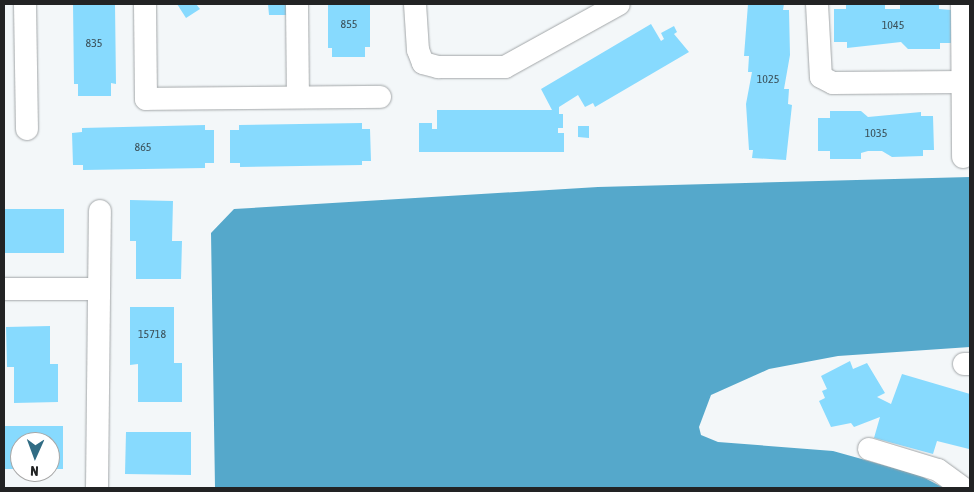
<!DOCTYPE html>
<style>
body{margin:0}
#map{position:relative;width:974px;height:492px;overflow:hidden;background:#f3f7f9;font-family:"Asap Condensed",sans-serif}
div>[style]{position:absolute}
.water>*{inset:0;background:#55a8cb}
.building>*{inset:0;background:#87dafe}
.roads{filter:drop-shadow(0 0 1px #a2a6a8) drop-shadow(0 0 1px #a2a6a8)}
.minor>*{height:22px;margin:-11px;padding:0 11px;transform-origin:11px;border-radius:11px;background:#fff}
span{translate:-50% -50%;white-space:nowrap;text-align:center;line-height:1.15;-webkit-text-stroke:4px #fff;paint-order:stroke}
.number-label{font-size:12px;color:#3b515a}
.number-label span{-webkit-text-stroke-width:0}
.frame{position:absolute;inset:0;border:5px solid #222324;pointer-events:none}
.north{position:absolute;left:10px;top:432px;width:50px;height:50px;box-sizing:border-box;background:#fff;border:1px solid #a7a7a7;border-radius:50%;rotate:182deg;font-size:14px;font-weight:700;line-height:20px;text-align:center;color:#222324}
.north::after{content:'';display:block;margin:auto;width:18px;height:22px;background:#316c84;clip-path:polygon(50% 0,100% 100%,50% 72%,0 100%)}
</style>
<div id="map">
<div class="water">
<div style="clip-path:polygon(970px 177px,970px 347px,838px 356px,769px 369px,711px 395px,699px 427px,701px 435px,718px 442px,833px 451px,919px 475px,944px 488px,215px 488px,211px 233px,234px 209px,598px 187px)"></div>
</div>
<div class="building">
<div style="clip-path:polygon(73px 4px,115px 4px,116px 84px,111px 83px,111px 96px,78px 96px,78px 84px,74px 84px)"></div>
<div style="clip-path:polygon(177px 4px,196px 4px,200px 9px,186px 18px)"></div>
<div style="clip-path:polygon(268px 4px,287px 4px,287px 15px,269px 15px)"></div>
<div style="clip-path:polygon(328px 4px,370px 4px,370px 47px,365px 47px,365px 57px,332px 57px,332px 48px,328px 48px)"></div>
<div style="clip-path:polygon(748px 4px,784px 4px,783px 10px,789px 10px,790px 55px,784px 89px,789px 89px,788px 104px,792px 105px,786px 160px,752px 158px,753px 150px,749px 150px,746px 104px,752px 72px,748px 72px,749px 56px,744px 56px)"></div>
<div style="clip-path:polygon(846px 4px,885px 4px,885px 9px,900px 9px,900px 4px,939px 4px,939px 9px,951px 10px,951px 43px,940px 43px,940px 49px,908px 49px,901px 42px,847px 48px,847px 42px,834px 42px,834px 9px,846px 9px)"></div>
<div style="clip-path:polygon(651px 24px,661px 41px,664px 39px,661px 33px,674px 26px,677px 32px,674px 34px,689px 52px,595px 107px,593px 103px,585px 107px,578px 95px,559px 107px,559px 114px,563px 114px,563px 128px,558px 128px,558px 133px,564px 133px,564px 152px,419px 152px,419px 123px,432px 123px,432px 129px,437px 129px,437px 110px,552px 110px,541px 89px)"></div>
<div style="clip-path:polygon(830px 111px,861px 111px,868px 117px,921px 112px,921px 116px,933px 116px,934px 150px,923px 150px,923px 156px,892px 157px,882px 151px,868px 151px,861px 153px,861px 159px,830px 159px,830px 151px,818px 151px,818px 118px,830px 118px)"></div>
<div style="clip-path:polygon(362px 123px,362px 129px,370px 129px,371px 161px,362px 161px,362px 165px,240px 167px,240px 163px,230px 163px,230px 130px,239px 130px,239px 125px)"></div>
<div style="clip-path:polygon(205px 125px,205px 130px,214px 130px,214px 163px,205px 163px,205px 168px,83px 170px,83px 165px,73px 165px,72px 133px,82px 132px,82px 128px)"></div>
<div style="clip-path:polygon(578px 126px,589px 126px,589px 138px,578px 137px)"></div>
<div style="clip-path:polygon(130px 200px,173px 201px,172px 241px,182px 241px,181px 279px,136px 279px,136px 241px,130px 241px)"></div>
<div style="clip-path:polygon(4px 209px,64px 209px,64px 253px,4px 253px)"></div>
<div style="clip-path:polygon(130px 307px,174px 307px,174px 363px,182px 363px,182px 402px,138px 402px,138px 364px,130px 365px)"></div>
<div style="clip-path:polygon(50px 326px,50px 364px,58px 364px,58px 402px,14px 403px,14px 367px,7px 367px,6px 327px)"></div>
<div style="clip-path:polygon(850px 361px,853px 369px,867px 363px,885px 393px,877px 397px,891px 404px,902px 374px,970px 394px,969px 449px,937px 441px,933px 454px,874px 438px,880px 417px,854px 427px,851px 423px,831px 427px,819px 401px,825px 398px,822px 391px,827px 389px,821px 376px)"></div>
<div style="clip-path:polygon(4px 426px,63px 426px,63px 469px,50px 469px,50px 442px,20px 442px,20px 469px,4px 469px)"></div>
<div style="clip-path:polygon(126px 432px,191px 432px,191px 475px,125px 474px)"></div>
</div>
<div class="roads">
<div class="minor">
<div style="left:25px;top:4px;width:125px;rotate:89.1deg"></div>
<div style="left:145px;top:4px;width:95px;rotate:89.4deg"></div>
<div style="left:146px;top:99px;width:234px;rotate:-0.5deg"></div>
<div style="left:297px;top:4px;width:93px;rotate:89.4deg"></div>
<div style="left:415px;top:4px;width:46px;rotate:86.3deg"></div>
<div style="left:418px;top:50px;width:14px;rotate:69deg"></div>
<div style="left:423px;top:63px;width:16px;rotate:15deg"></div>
<div style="left:438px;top:67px;width:67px"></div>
<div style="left:505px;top:67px;width:130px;rotate:-28.9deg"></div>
<div style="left:817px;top:4px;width:73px;rotate:86.9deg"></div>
<div style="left:821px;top:77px;width:13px;rotate:27deg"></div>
<div style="left:833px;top:83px;width:130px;rotate:-0.4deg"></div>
<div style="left:962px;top:4px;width:153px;rotate:89.6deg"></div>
<div style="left:4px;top:289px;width:95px"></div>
<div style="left:964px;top:364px;width:6px"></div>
<div style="left:869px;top:449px;width:72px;rotate:16.9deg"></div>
<div style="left:938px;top:470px;width:31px;rotate:36deg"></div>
<div style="left:97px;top:488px;width:277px;rotate:-89.4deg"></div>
</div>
</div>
<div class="number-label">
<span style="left:349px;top:25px">855</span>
<span style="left:893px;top:26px">1045</span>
<span style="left:94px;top:44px">835</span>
<span style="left:768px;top:80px">1025</span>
<span style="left:876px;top:134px">1035</span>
<span style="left:143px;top:148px">865</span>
<span style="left:152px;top:335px">15718</span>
</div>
<div class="frame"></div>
<div class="north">N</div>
</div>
